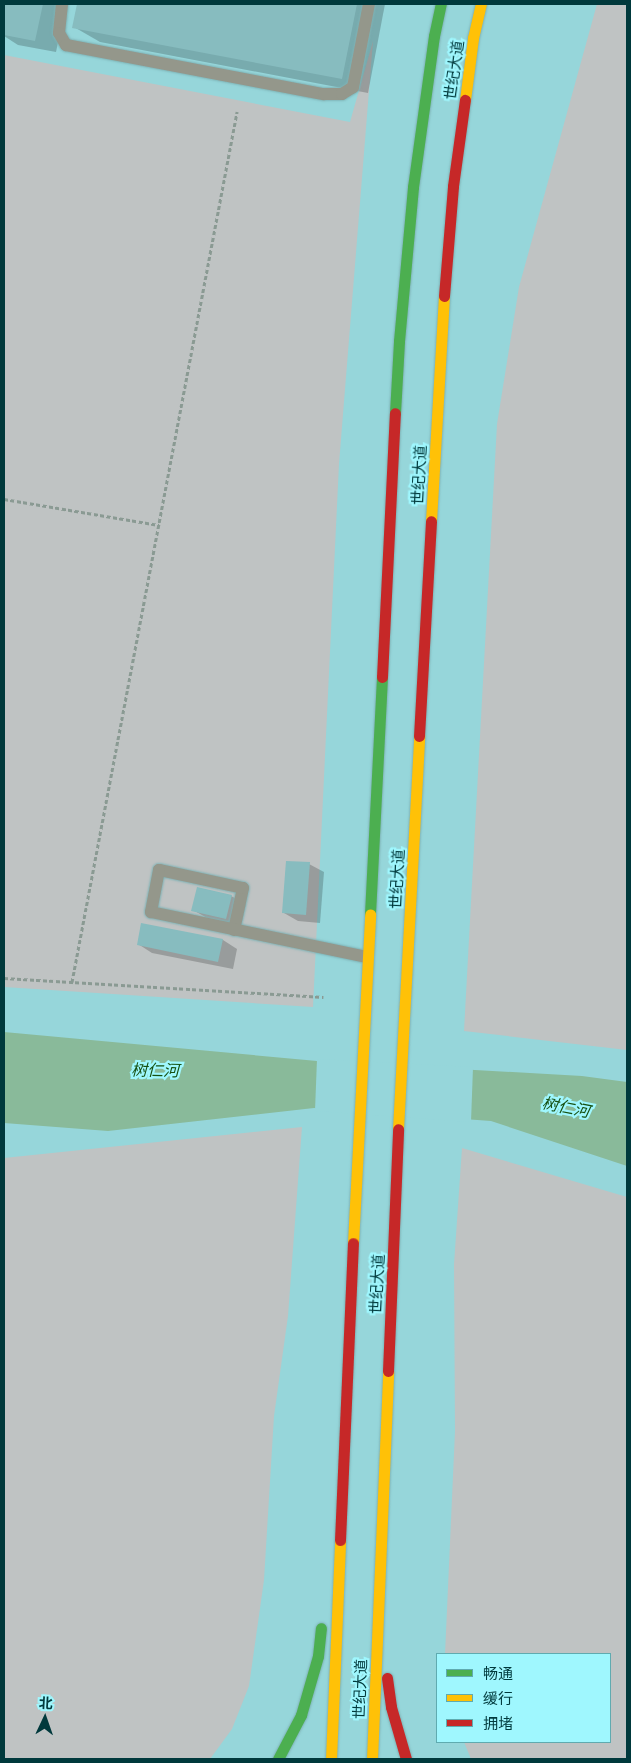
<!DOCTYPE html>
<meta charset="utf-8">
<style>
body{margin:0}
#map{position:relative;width:631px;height:1763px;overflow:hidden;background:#96d6da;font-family:"Open Sans","Noto Sans SC",sans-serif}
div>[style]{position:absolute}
.green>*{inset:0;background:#bfc3c3}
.water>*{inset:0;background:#89ba9a}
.pier>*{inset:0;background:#96d6da}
.shadow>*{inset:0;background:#0003}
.building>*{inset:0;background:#87bcbf}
.path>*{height:3px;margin-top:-1.5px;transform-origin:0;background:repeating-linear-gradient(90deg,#8a9a93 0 4px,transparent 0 6.5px)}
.roads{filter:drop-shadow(0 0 1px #7eb2b5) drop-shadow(0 0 1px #7eb2b5)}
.lane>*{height:12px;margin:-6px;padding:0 6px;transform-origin:6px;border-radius:6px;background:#94978b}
.fast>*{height:11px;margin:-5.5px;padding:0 5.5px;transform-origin:5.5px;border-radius:5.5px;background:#4caf50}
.slow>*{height:11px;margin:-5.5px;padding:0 5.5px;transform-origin:5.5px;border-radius:5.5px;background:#ffc107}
.jam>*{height:11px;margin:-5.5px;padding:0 5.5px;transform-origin:5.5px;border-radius:5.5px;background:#c62828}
span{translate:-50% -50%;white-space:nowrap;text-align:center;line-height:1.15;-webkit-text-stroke:4.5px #9ff7fe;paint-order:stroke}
.street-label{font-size:15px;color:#00393c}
.water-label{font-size:16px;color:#165011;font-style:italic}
.frame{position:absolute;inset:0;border:5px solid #00393c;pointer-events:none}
.legend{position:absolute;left:436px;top:1653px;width:175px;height:90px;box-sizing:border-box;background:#9ff7fe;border:1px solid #5fabb0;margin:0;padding:6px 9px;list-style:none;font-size:15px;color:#00393c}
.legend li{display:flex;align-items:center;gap:10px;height:25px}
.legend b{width:25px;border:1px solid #5fabb0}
.north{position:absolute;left:20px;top:1693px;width:50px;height:50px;-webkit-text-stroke:4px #9ff7fe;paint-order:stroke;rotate:3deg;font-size:14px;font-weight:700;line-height:20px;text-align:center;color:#00393c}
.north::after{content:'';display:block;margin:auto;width:18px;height:22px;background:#00393c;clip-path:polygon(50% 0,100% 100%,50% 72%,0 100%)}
</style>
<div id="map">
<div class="green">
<div style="clip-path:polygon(597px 4px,627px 4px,627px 1050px,464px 1031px,497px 424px,519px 287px)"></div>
<div style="clip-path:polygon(373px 41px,339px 464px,313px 1007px,4px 987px,4px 55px,350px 122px)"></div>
<div style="clip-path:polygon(302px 1127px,288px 1316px,274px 1416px,264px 1580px,249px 1686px,232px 1729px,210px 1759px,4px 1759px,4px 1158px)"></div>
<div style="clip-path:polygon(462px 1148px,627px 1197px,627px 1759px,471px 1759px,464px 1742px,610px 1742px,610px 1654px,445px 1654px,455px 1431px,454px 1264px)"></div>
</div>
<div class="water">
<div style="clip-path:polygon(4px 1032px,317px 1061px,582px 1076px,627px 1082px,627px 1166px,491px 1121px,314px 1108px,108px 1131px,4px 1123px)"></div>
</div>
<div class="pier">
<div style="clip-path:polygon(317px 1059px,473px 1067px,471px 1122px,315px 1111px)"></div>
</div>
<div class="shadow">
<div style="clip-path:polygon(4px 4px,66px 4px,56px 52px,18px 45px,4px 36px)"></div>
<div style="clip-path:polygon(78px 4px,385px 4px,368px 93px,100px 42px,74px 27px)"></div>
<div style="clip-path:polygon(309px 864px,324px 872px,320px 923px,298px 921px,284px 913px)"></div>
<div style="clip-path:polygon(231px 896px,246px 904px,241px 926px,207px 918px,193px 910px)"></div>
<div style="clip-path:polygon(142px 925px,223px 940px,237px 949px,233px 969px,152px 953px,138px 944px)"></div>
</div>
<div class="building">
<div style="clip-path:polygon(4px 4px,43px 4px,35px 41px,4px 35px)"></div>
<div style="clip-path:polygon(77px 4px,357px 4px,342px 79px,72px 28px)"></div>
<div style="clip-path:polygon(286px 861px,310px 862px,306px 915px,282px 913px)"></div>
<div style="clip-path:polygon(197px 887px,232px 895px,226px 919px,191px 911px)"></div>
<div style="clip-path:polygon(141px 923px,223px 939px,218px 962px,137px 945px)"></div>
</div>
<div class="path">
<div style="left:4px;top:499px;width:157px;rotate:9.5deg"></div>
<div style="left:4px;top:978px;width:320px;rotate:3.4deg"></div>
<div style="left:72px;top:982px;width:886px;rotate:-79.26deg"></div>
</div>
<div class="roads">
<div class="lane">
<div style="left:62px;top:4px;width:29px;rotate:96deg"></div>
<div style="left:59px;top:33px;width:14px;rotate:60deg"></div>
<div style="left:66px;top:45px;width:263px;rotate:10.8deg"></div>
<div style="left:324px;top:94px;width:18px"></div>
<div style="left:342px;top:94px;width:13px;rotate:-32deg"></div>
<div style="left:353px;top:87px;width:85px;rotate:-79.1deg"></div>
<div style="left:234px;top:930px;width:43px;rotate:-77.9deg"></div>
<div style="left:243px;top:888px;width:86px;rotate:-167.9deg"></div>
<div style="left:159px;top:870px;width:43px;rotate:100.8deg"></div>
<div style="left:151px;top:912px;width:221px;rotate:11.8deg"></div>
</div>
<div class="fast">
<div style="left:395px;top:413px;width:72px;rotate:-86.8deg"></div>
<div style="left:399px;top:341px;width:155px;rotate:-84.8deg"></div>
<div style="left:413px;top:187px;width:152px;rotate:-82.1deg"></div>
<div style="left:434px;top:36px;width:33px;rotate:-78deg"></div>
<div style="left:370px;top:914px;width:237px;rotate:-87.1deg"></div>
<div style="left:278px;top:1759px;width:50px;rotate:-62.4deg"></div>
<div style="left:301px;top:1715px;width:61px;rotate:-73.9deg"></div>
<div style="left:318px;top:1656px;width:28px;rotate:-84deg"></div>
</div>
<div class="slow">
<div style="left:465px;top:100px;width:63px;rotate:-82.6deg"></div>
<div style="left:473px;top:38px;width:35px;rotate:-77deg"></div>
<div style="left:431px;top:521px;width:225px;rotate:-86.7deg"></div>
<div style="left:398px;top:1129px;width:394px;rotate:-86.9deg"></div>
<div style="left:353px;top:1243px;width:329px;rotate:-87deg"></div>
<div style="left:331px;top:1759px;width:219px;rotate:-87.6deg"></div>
<div style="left:372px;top:1759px;width:388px;rotate:-87.6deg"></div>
</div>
<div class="jam">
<div style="left:444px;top:296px;width:110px;rotate:-85.3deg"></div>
<div style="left:453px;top:186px;width:87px;rotate:-82.1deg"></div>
<div style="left:382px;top:677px;width:264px;rotate:-87.2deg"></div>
<div style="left:419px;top:736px;width:215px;rotate:-86.8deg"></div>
<div style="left:388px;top:1371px;width:242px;rotate:-87.6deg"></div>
<div style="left:340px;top:1540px;width:297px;rotate:-87.5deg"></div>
<div style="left:387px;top:1678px;width:29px;rotate:82deg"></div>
<div style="left:391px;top:1707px;width:54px;rotate:73.9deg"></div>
</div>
</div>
<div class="street-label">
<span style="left:454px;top:70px;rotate:-82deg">世纪大道</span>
<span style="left:419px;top:475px;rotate:-87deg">世纪大道</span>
<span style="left:397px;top:879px;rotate:-87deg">世纪大道</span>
<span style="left:377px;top:1284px;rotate:-87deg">世纪大道</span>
<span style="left:360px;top:1689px;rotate:-88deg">世纪大道</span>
</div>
<div class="water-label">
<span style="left:155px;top:1070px;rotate:1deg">树仁河</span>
<span style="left:566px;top:1107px;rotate:11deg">树仁河</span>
</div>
<div class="frame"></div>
<ul class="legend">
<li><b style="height:6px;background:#4caf50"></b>畅通</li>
<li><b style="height:6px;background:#ffc107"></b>缓行</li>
<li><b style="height:6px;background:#c62828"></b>拥堵</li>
</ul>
<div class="north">北</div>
</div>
